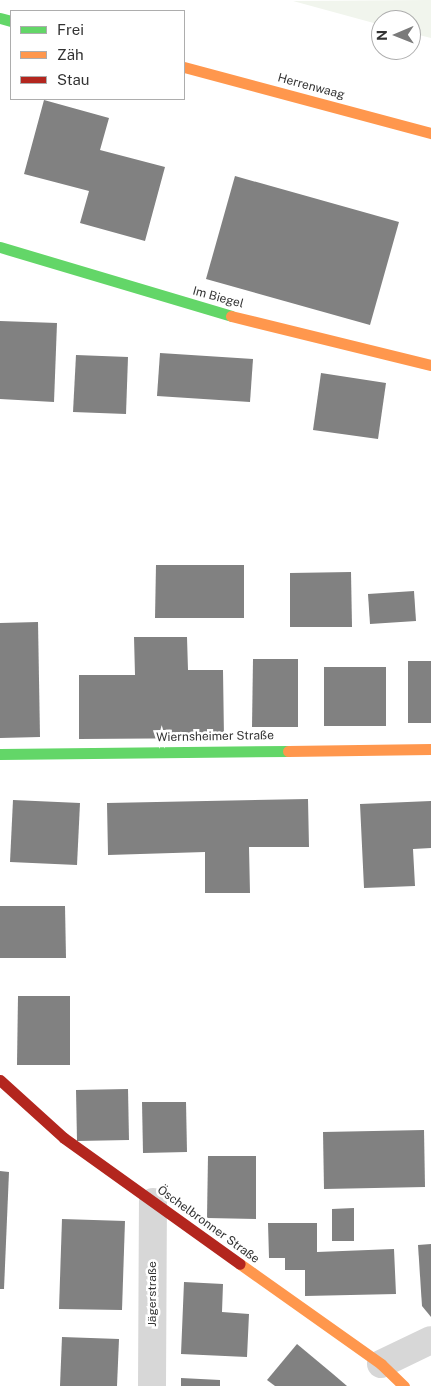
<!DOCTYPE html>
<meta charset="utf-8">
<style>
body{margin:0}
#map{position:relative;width:431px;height:1386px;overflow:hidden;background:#fff;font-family:"Public Sans",sans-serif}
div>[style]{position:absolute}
.green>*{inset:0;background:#f1f5ed}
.building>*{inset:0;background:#818181}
.street>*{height:28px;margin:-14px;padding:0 14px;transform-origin:14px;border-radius:14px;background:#d7d7d7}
.fast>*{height:11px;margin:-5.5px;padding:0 5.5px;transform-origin:5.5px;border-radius:5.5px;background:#63d668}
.slow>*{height:11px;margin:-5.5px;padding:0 5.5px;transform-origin:5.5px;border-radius:5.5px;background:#ff974d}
.jam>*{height:11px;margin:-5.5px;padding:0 5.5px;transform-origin:5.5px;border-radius:5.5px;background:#b3261e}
span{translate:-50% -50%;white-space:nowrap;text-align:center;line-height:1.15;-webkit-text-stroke:5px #fff;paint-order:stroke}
.street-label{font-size:12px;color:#333}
.legend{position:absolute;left:10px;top:10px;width:175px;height:90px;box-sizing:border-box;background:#fff;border:1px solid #adadad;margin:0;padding:6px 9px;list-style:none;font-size:15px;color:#333}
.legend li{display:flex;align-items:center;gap:10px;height:25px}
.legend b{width:25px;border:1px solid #adadad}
.north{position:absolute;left:371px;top:10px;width:50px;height:50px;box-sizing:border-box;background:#fff;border:1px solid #adadad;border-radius:50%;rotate:269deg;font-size:14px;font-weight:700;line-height:20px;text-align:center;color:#333}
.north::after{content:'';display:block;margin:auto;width:18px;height:22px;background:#7a7a7a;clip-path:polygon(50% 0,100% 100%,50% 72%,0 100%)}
</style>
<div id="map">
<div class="green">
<div style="clip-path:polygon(431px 0,431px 38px,411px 33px,411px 20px,381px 20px,381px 25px,293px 1px)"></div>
</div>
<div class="building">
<div style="clip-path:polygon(44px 100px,109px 118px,100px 150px,165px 167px,145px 241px,80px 223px,89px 191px,24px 174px)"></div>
<div style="clip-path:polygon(235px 176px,399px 222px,370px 325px,206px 279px)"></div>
<div style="clip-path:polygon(0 321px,57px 323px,54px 402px,0 399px)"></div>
<div style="clip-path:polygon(160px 353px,253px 359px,250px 402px,157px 396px)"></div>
<div style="clip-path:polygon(76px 355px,128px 357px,126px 414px,73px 412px)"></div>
<div style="clip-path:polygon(321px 373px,386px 383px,378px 439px,313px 430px)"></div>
<div style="clip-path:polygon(156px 565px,244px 565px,244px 618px,155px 618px)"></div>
<div style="clip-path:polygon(351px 572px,352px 627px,290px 627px,290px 573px)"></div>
<div style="clip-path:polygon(414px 591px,416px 621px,370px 624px,368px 594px)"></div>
<div style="clip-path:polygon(38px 622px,40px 737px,0 738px,0 623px)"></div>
<div style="clip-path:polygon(134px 637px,187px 637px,188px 670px,223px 670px,224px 738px,79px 739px,79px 675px,135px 675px)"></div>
<div style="clip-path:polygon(253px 659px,298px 659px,298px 727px,252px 727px)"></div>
<div style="clip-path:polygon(408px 661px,431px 661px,431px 723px,408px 723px)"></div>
<div style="clip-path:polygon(324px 667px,386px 667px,386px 726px,324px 726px)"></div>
<div style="clip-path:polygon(308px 799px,309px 847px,249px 847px,250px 893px,205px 893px,205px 852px,108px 855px,107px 803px)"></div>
<div style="clip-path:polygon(13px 800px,80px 803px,77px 865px,10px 862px)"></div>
<div style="clip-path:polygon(431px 801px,431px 848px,413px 849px,415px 886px,364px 888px,360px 804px)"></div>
<div style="clip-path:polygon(0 906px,65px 906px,66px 958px,0 958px)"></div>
<div style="clip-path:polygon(18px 996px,70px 996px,70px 1065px,17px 1065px)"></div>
<div style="clip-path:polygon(128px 1089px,129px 1140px,77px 1141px,76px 1090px)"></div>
<div style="clip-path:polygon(142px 1102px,186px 1102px,187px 1152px,143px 1153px)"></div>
<div style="clip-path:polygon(424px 1130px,425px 1187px,324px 1189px,323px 1132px)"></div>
<div style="clip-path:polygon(208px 1156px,256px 1156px,256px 1219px,207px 1218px)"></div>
<div style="clip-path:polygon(0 1171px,9px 1172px,4px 1289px,0 1289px)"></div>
<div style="clip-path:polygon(354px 1208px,354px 1241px,332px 1241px,332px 1209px)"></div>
<div style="clip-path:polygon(62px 1219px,125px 1221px,122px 1310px,59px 1309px)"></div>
<div style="clip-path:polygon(268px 1223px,317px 1223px,317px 1252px,394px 1249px,396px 1294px,305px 1296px,305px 1270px,285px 1270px,285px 1258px,269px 1258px)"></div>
<div style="clip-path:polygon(431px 1244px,431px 1317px,422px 1306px,418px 1245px)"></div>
<div style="clip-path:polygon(184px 1282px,223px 1284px,222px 1312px,249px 1314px,247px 1357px,181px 1354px)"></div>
<div style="clip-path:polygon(62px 1337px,119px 1339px,117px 1386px,60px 1386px)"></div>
<div style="clip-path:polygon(297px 1344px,333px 1374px,347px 1386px,275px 1386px,267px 1380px)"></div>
<div style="clip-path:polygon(181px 1378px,220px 1380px,220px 1386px,181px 1386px)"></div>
</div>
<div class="street">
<div style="left:381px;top:1364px;width:55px;rotate:-25.6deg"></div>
<div style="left:152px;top:1386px;width:184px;rotate:-89.7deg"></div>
</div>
<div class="fast">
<div style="left:0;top:18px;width:11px;rotate:15deg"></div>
<div style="left:0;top:247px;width:241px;rotate:16.6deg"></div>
<div style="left:0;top:754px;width:288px;rotate:-0.6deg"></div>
</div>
<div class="slow">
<div style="left:184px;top:67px;width:256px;rotate:15deg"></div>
<div style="left:231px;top:316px;width:206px;rotate:13.8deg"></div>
<div style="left:288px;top:751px;width:143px;rotate:-0.8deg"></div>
<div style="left:240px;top:1264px;width:173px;rotate:35.3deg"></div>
<div style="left:381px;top:1364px;width:32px;rotate:44deg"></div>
</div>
<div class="jam">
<div style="left:0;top:1080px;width:86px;rotate:42.2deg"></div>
<div style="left:64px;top:1138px;width:216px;rotate:35.6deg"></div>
</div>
<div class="street-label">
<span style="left:311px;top:87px;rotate:15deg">Herrenwaag</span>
<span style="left:218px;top:298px;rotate:15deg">Im Biegel</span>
<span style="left:215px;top:737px;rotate:-1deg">Wiernsheimer Straße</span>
<span style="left:208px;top:1225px;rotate:36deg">Öschelbronner Straße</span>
<span style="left:153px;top:1294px;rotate:-90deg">Jägerstraße</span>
</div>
<ul class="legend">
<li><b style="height:6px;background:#63d668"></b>Frei</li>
<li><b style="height:6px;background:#ff974d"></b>Zäh</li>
<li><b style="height:6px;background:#b3261e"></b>Stau</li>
</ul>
<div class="north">N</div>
</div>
